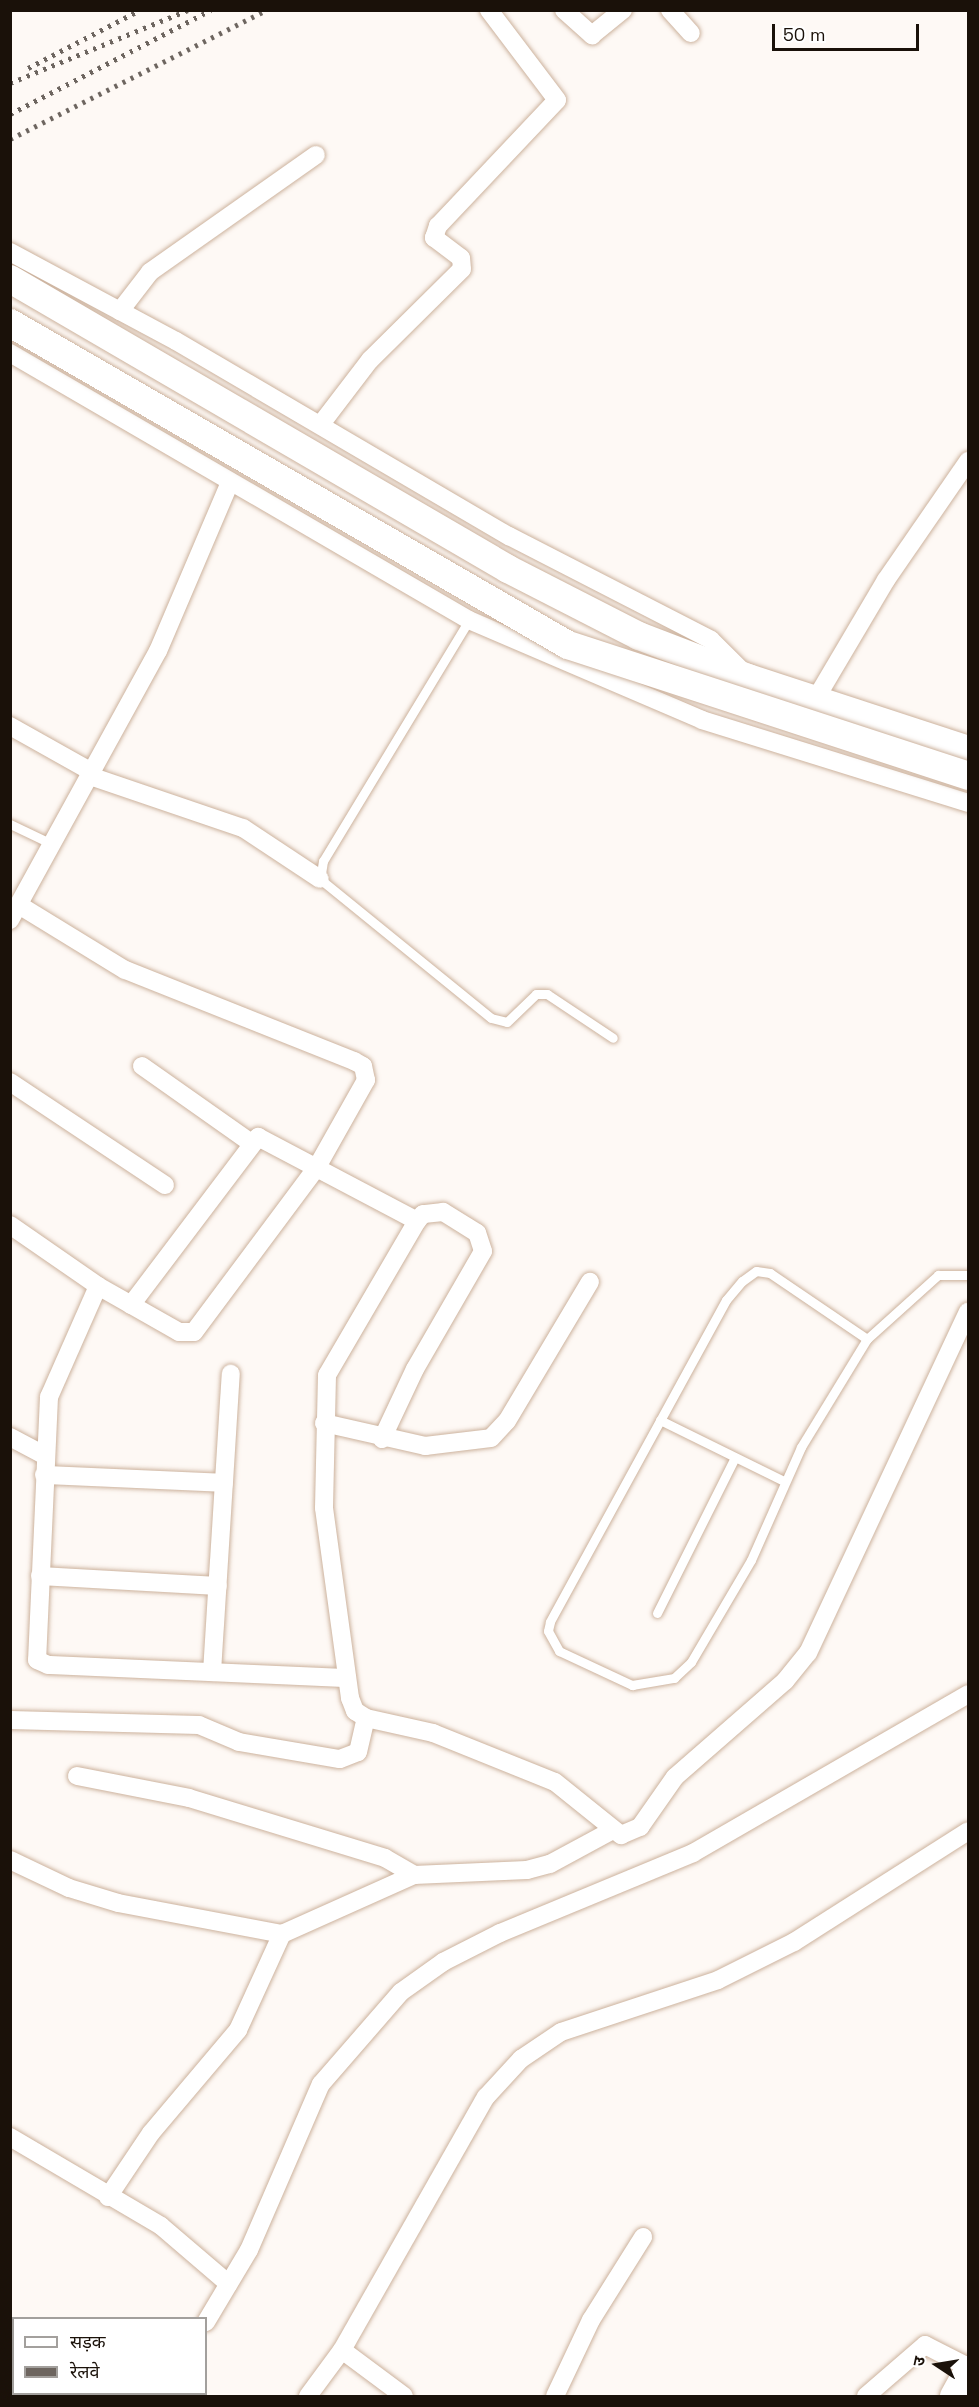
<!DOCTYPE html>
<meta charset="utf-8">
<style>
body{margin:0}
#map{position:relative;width:979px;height:2407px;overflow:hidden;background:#fef9f5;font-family:"Space Grotesk","Noto Sans Devanagari",sans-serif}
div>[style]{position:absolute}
.roads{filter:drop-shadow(0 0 2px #ccb29d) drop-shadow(0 0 2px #ccb29d)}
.lane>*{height:9px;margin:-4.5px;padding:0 4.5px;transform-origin:4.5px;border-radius:4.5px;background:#fff}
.street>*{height:18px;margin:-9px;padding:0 9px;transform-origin:9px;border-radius:9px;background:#fff}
.secondary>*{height:26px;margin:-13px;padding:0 13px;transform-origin:13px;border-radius:13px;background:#fff}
.primary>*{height:28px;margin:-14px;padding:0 14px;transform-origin:14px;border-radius:14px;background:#fff}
.rail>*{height:4.5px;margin-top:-2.25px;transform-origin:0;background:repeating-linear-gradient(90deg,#6d655f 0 3px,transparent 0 9px)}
.bridges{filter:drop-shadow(0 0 2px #ccb29d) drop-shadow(0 0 2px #ccb29d)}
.primary-bridge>*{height:28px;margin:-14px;padding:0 14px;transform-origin:14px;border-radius:14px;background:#fff}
span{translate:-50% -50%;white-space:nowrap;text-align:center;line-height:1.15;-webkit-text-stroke:6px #fff;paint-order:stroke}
.frame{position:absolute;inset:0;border:12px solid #1a1109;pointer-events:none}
.legend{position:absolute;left:12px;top:2317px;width:195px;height:78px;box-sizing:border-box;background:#fff;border:2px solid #a3a09d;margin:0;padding:8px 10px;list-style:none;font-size:18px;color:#1a1109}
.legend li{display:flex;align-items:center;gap:12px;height:30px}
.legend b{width:30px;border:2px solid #a3a09d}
.north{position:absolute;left:907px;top:2335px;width:60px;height:60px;-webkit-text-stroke:4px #fff;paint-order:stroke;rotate:282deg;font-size:16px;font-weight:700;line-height:24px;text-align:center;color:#1a1109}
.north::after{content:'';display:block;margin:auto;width:21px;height:27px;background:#1a1109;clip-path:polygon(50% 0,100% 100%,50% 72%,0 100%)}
.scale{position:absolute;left:772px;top:24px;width:147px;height:27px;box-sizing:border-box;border:3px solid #1a1109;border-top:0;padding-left:8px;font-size:18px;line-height:21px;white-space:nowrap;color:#1a1109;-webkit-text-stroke:4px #fff;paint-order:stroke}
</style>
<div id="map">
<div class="roads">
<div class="lane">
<div style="left:469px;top:620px;width:282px;rotate:121.2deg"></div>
<div style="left:323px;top:861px;width:18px;rotate:99deg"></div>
<div style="left:320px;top:879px;width:220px;rotate:39.1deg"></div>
<div style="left:491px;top:1018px;width:16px;rotate:14deg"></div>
<div style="left:507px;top:1022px;width:40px;rotate:-44deg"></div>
<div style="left:536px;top:994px;width:11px"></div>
<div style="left:547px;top:994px;width:79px;rotate:33.7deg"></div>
<div style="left:10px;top:824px;width:47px;rotate:25.5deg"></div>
<div style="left:867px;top:1339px;width:117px;rotate:-145.8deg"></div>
<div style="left:770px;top:1273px;width:14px;rotate:-172deg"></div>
<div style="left:756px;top:1271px;width:17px;rotate:144deg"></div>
<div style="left:742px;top:1281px;width:25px;rotate:130deg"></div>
<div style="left:726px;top:1300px;width:367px;rotate:118.7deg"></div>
<div style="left:550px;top:1622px;width:9px;rotate:103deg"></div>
<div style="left:548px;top:1631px;width:23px;rotate:61deg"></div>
<div style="left:559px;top:1651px;width:81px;rotate:25deg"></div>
<div style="left:632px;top:1685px;width:43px;rotate:-9.5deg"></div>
<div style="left:674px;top:1678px;width:23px;rotate:-43deg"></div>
<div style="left:691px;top:1662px;width:118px;rotate:-59.5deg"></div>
<div style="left:751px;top:1560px;width:124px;rotate:-66.1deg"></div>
<div style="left:801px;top:1447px;width:127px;rotate:-58.6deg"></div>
<div style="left:867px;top:1339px;width:96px;rotate:-42deg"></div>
<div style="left:938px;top:1275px;width:30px"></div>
<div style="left:660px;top:1420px;width:138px;rotate:26.2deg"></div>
<div style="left:657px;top:1613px;width:174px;rotate:-63.4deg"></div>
</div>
<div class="street">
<div style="left:564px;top:10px;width:38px;rotate:42deg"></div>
<div style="left:592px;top:35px;width:40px;rotate:-39deg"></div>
<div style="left:670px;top:10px;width:31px;rotate:48deg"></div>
<div style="left:10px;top:252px;width:188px;rotate:28.2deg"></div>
<div style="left:176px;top:341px;width:386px;rotate:30.4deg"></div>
<div style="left:509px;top:536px;width:227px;rotate:27.2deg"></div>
<div style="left:711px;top:640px;width:48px;rotate:45deg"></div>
<div style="left:120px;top:311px;width:49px;rotate:-52.4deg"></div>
<div style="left:150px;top:272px;width:203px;rotate:-35.2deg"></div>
<div style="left:10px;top:353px;width:531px;rotate:30.19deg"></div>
<div style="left:469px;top:620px;width:254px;rotate:23.2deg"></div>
<div style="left:702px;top:720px;width:279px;rotate:17.3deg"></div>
<div style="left:321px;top:424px;width:81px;rotate:-52.6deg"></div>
<div style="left:370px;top:360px;width:129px;rotate:-44.7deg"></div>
<div style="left:462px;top:269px;width:11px;rotate:-95deg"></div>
<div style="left:461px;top:258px;width:34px;rotate:-143deg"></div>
<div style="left:434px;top:238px;width:13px;rotate:-72deg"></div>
<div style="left:438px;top:226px;width:173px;rotate:-46.6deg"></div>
<div style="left:557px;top:100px;width:113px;rotate:-127.1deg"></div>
<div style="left:815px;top:700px;width:139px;rotate:-59.4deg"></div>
<div style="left:886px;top:580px;width:145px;rotate:-55.4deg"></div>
<div style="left:10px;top:726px;width:94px;rotate:29.3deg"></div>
<div style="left:92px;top:772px;width:4px;rotate:117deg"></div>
<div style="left:90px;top:776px;width:162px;rotate:18.8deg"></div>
<div style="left:243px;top:828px;width:92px;rotate:33.5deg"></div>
<div style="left:10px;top:920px;width:307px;rotate:-61.2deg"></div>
<div style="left:158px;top:651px;width:184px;rotate:-66.9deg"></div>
<div style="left:142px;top:1066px;width:133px;rotate:35.2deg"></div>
<div style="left:10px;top:1082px;width:186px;rotate:33.6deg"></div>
<div style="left:10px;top:1225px;width:107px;rotate:34.7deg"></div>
<div style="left:98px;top:1286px;width:93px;rotate:29.6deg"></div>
<div style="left:179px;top:1332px;width:15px"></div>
<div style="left:194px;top:1332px;width:206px;rotate:-53.3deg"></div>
<div style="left:317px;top:1167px;width:100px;rotate:-60.6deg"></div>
<div style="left:366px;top:1080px;width:14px;rotate:-102deg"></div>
<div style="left:363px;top:1066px;width:10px;rotate:-151deg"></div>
<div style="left:354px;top:1061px;width:246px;rotate:-158.3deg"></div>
<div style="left:125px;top:970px;width:124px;rotate:-148.5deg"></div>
<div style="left:98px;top:1286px;width:121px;rotate:113.8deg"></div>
<div style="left:49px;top:1397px;width:263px;rotate:92.6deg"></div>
<div style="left:37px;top:1660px;width:12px;rotate:24deg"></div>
<div style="left:48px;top:1665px;width:299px;rotate:2.5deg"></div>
<div style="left:131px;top:1305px;width:211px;rotate:-52.9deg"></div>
<div style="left:258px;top:1137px;width:180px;rotate:27.8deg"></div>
<div style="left:324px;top:1423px;width:104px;rotate:12.8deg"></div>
<div style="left:425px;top:1446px;width:66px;rotate:-6.9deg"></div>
<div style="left:491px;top:1438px;width:23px;rotate:-47deg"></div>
<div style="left:507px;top:1421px;width:162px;rotate:-59.2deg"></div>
<div style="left:10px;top:1437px;width:40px;rotate:28deg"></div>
<div style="left:382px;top:1439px;width:77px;rotate:-64.8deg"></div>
<div style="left:415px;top:1369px;width:136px;rotate:-60deg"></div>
<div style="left:483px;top:1251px;width:19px;rotate:-108deg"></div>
<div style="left:477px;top:1233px;width:40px;rotate:-148deg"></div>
<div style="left:443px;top:1212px;width:20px;rotate:174deg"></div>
<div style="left:423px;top:1214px;width:9px;rotate:131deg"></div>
<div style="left:417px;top:1221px;width:178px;rotate:120.3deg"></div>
<div style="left:327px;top:1375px;width:133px;rotate:91.3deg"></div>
<div style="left:324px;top:1508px;width:192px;rotate:82.2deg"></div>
<div style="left:350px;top:1698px;width:14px;rotate:69deg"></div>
<div style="left:355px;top:1711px;width:13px;rotate:32deg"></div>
<div style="left:366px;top:1718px;width:69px;rotate:12.6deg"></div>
<div style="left:433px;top:1733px;width:131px;rotate:21.9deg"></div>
<div style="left:555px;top:1782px;width:85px;rotate:38.8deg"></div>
<div style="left:621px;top:1835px;width:21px;rotate:-23deg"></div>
<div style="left:640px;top:1827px;width:61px;rotate:-55deg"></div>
<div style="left:675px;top:1777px;width:146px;rotate:-41.1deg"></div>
<div style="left:785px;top:1681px;width:36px;rotate:-51deg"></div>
<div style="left:808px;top:1653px;width:377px;rotate:-64.9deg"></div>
<div style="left:44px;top:1475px;width:180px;rotate:2.5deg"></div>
<div style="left:40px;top:1576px;width:178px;rotate:3.2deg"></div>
<div style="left:212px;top:1672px;width:299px;rotate:-86.4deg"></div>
<div style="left:10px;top:1720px;width:189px;rotate:1.5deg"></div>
<div style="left:199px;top:1725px;width:43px;rotate:23deg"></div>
<div style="left:239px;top:1742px;width:102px;rotate:9.6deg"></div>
<div style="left:340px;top:1759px;width:19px;rotate:-21deg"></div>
<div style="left:358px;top:1752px;width:35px;rotate:-77deg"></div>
<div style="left:77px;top:1776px;width:114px;rotate:11.1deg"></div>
<div style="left:189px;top:1798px;width:205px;rotate:17deg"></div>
<div style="left:385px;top:1858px;width:34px;rotate:30deg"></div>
<div style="left:10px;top:1860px;width:65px;rotate:25.4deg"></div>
<div style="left:69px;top:1888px;width:51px;rotate:17deg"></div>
<div style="left:118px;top:1903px;width:167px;rotate:10.7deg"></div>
<div style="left:282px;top:1934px;width:145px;rotate:-24.1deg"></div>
<div style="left:414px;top:1875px;width:113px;rotate:-2.5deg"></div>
<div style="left:527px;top:1870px;width:24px;rotate:-15deg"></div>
<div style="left:550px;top:1864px;width:69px;rotate:-28.4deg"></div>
<div style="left:10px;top:2137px;width:175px;rotate:30.5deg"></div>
<div style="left:161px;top:2226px;width:89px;rotate:40.5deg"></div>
<div style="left:108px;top:2197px;width:77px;rotate:-56.1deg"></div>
<div style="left:151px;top:2133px;width:135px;rotate:-49.8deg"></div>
<div style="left:238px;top:2030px;width:106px;rotate:-65.4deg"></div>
<div style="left:206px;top:2322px;width:84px;rotate:-59.2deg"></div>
<div style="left:249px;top:2250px;width:181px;rotate:-66.6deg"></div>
<div style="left:321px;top:2084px;width:122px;rotate:-49deg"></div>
<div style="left:401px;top:1992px;width:52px;rotate:-35.5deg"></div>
<div style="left:443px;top:1962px;width:64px;rotate:-27deg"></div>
<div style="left:500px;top:1933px;width:209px;rotate:-22.5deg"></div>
<div style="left:693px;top:1853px;width:318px;rotate:-30deg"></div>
<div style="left:342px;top:2350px;width:77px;rotate:36.6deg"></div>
<div style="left:143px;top:2396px;width:3px;rotate:-45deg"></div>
<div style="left:308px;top:2396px;width:57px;rotate:-53.5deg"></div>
<div style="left:342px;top:2350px;width:291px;rotate:-60.4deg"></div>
<div style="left:486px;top:2097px;width:52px;rotate:-47.4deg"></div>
<div style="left:521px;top:2059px;width:48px;rotate:-34deg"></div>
<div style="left:561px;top:2032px;width:165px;rotate:-18.3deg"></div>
<div style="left:718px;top:1980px;width:85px;rotate:-26.6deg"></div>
<div style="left:794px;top:1942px;width:206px;rotate:-32.5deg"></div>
<div style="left:555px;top:2396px;width:84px;rotate:-64.7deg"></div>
<div style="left:591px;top:2320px;width:98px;rotate:-57.9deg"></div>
<div style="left:866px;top:2396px;width:78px;rotate:-40.8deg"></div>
<div style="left:925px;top:2345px;width:48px;rotate:27.1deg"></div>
</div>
<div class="secondary">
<div style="left:953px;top:2396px;width:31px;rotate:-61deg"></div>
</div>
<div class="primary">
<div style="left:10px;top:279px;width:576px;rotate:30.21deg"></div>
<div style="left:508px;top:569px;width:147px;rotate:27.1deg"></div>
<div style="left:639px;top:636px;width:117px;rotate:21.1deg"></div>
<div style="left:748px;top:678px;width:231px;rotate:18.1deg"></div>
</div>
</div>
<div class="rail">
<div style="left:28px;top:68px;width:126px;rotate:-27.4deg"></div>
<div style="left:10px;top:83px;width:192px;rotate:-22.3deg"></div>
<div style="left:10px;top:114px;width:226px;rotate:-27.4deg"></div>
<div style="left:10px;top:139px;width:287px;rotate:-26.7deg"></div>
</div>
<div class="bridges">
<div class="primary-bridge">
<div style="left:10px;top:323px;width:644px;rotate:29.99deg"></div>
<div style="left:568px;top:645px;width:421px;rotate:18.1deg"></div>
</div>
</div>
<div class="frame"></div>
<ul class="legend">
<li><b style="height:8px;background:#fff"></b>सड़क</li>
<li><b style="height:8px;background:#6d655f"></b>रेलवे</li>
</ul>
<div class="north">उ</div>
<div class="scale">50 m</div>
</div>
